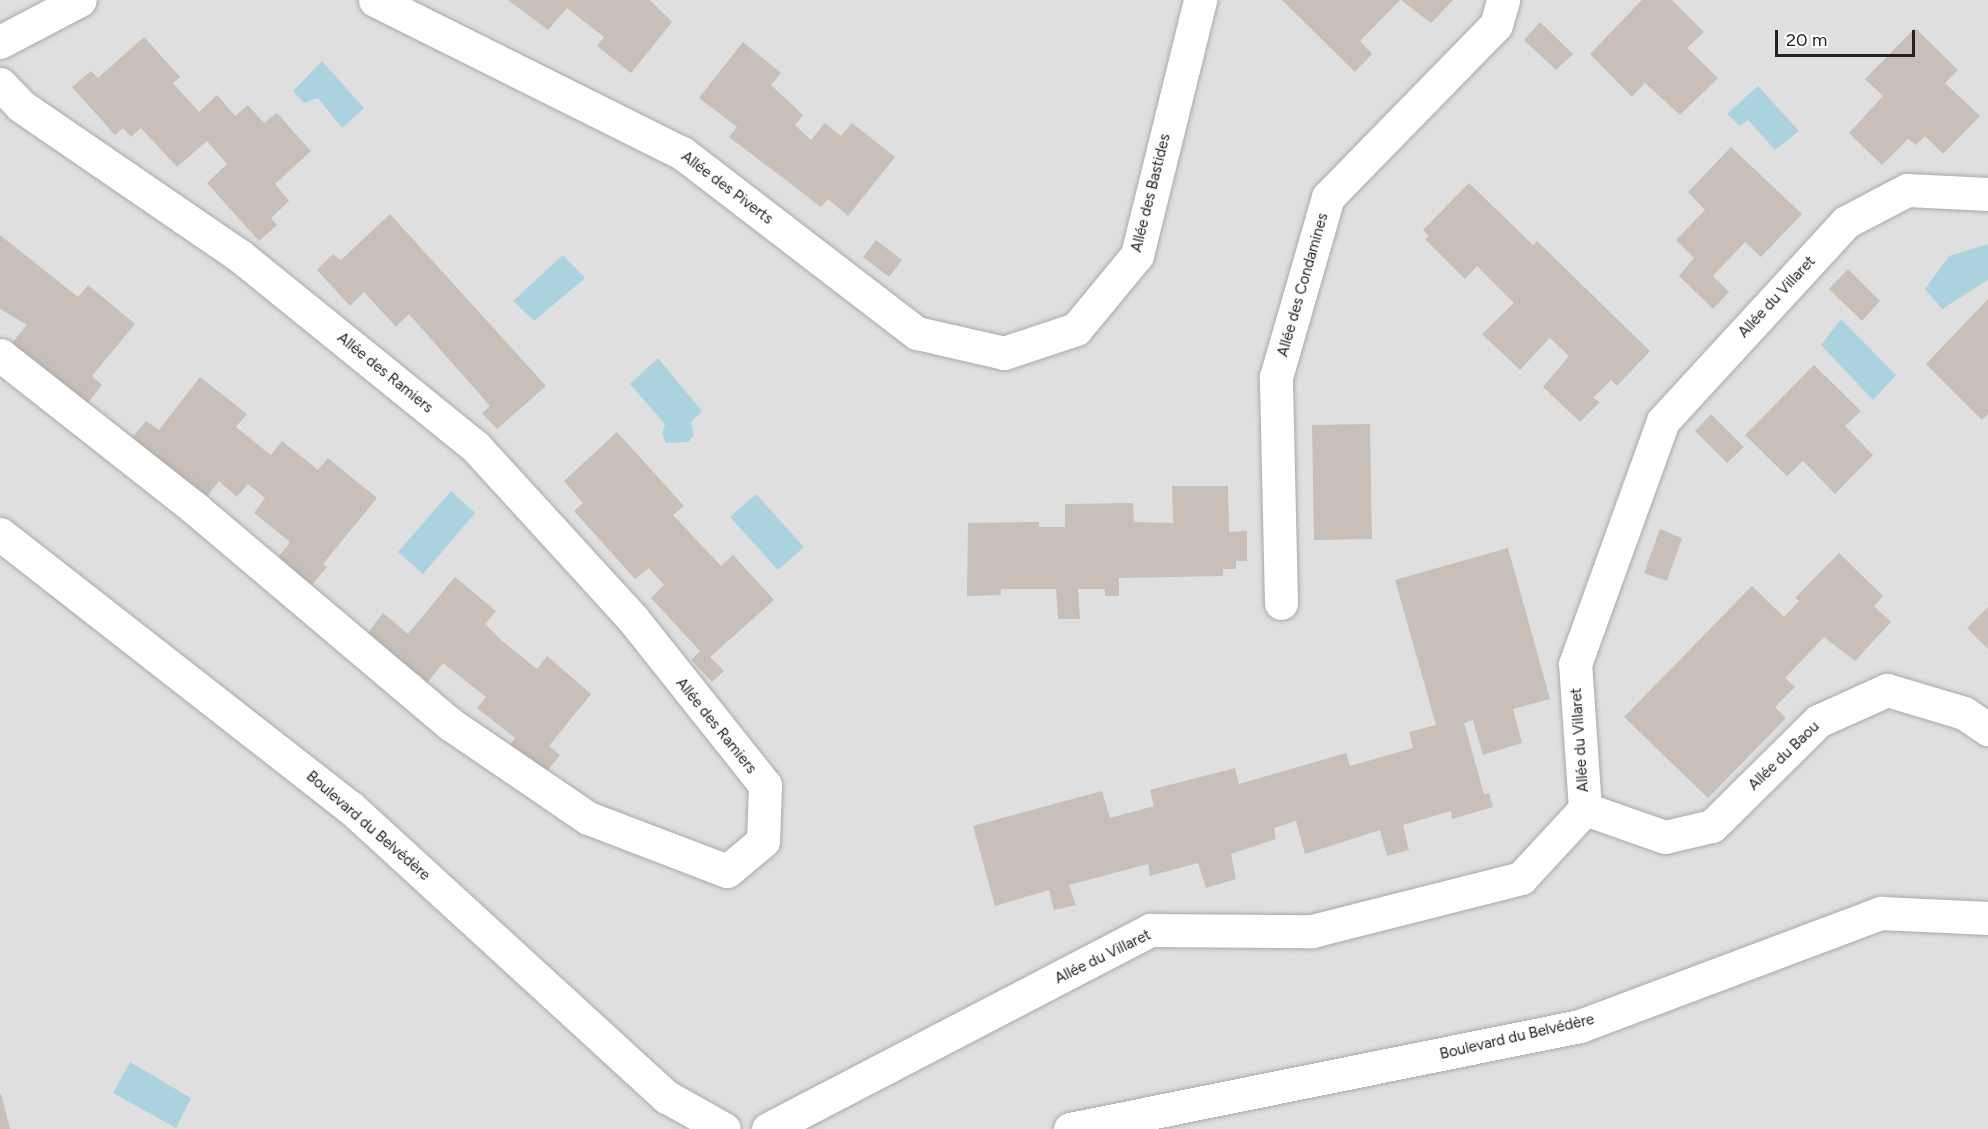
<!DOCTYPE html>
<meta charset="utf-8">
<style>
body{margin:0}
#map{position:relative;width:1988px;height:1129px;overflow:hidden;background:#f2efe9;font-family:Figtree,sans-serif}
div>[style]{position:absolute}
.residential>*{inset:0;background:#e0dfdf}
.water>*{inset:0;background:#aad3df}
.building>*{inset:0;background:#c7bfb8}
.roads{filter:drop-shadow(0 0 2px #a9a9a9) drop-shadow(0 0 2px #a9a9a9)}
.street>*{height:33px;margin:-16.5px;padding:0 16.5px;transform-origin:16.5px;border-radius:16.5px;background:#fff}
span{translate:-50% -50%;white-space:nowrap;text-align:center;line-height:1.15;-webkit-text-stroke:4.5px #fff;paint-order:stroke}
.street-label{font-size:15px;color:#222}
.scale{position:absolute;left:1775px;top:30px;width:140px;height:27px;box-sizing:border-box;border:3px solid #222;border-top:0;padding-left:8px;font-size:18px;line-height:21px;white-space:nowrap;color:#222;-webkit-text-stroke:4px #fff;paint-order:stroke}
</style>
<div id="map">
<div class="residential">
<div style="clip-path:polygon(0 0,1988px 0,1988px 1129px,0 1129px)"></div>
</div>
<div class="water">
<div style="clip-path:polygon(322px 61px,364px 108px,342px 128px,318px 98px,304px 103px,293px 91px)"></div>
<div style="clip-path:polygon(1758px 86px,1799px 131px,1775px 150px,1748px 120px,1740px 126px,1727px 114px)"></div>
<div style="clip-path:polygon(1988px 244px,1988px 280px,1942px 309px,1925px 289px,1949px 256px)"></div>
<div style="clip-path:polygon(563px 255px,585px 278px,534px 321px,513px 301px)"></div>
<div style="clip-path:polygon(1841px 319px,1896px 375px,1873px 400px,1821px 345px)"></div>
<div style="clip-path:polygon(658px 358px,702px 411px,691px 422px,694px 435px,688px 442px,666px 443px,662px 433px,665px 424px,630px 384px)"></div>
<div style="clip-path:polygon(451px 491px,475px 513px,423px 574px,398px 552px)"></div>
<div style="clip-path:polygon(756px 494px,804px 547px,778px 570px,730px 517px)"></div>
<div style="clip-path:polygon(130px 1062px,191px 1098px,176px 1128px,113px 1093px)"></div>
</div>
<div class="building">
<div style="clip-path:polygon(508px 0,650px 0,672px 22px,631px 73px,597px 46px,604px 37px,567px 8px,548px 30px)"></div>
<div style="clip-path:polygon(1282px 0,1400px 0,1360px 41px,1372px 54px,1355px 72px)"></div>
<div style="clip-path:polygon(1401px 0,1453px 0,1431px 23px)"></div>
<div style="clip-path:polygon(1642px 0,1672px 0,1704px 32px,1687px 48px,1718px 78px,1680px 115px,1645px 83px,1632px 97px,1590px 54px)"></div>
<div style="clip-path:polygon(1540px 22px,1573px 54px,1556px 70px,1524px 40px)"></div>
<div style="clip-path:polygon(1915px 28px,1958px 70px,1945px 83px,1980px 116px,1943px 154px,1925px 136px,1916px 145px,1908px 139px,1882px 165px,1849px 133px,1883px 96px,1865px 79px)"></div>
<div style="clip-path:polygon(144px 37px,180px 77px,173px 83px,199px 112px,217px 95px,235px 116px,248px 105px,264px 123px,277px 113px,311px 151px,275px 184px,289px 201px,271px 218px,277px 225px,259px 241px,207px 183px,227px 164px,207px 141px,177px 167px,141px 128px,131px 137px,123px 128px,115px 135px,72px 87px,91px 71px,98px 78px)"></div>
<div style="clip-path:polygon(743px 42px,781px 73px,771px 85px,803px 115px,795px 125px,811px 140px,825px 123px,841px 136px,852px 123px,895px 157px,848px 216px,828px 199px,821px 207px,729px 137px,737px 127px,699px 98px)"></div>
<div style="clip-path:polygon(1731px 147px,1802px 214px,1761px 257px,1745px 242px,1713px 276px,1729px 292px,1713px 309px,1679px 276px,1694px 258px,1676px 240px,1705px 210px,1688px 192px)"></div>
<div style="clip-path:polygon(1469px 183px,1533px 245px,1537px 241px,1650px 351px,1617px 386px,1611px 380px,1593px 398px,1600px 402px,1580px 422px,1543px 387px,1569px 356px,1550px 338px,1520px 370px,1482px 334px,1514px 303px,1477px 266px,1465px 279px,1425px 239px,1429px 236px,1423px 230px)"></div>
<div style="clip-path:polygon(390px 214px,546px 386px,497px 429px,482px 413px,490px 406px,409px 314px,396px 327px,364px 292px,350px 306px,317px 270px,333px 254px,341px 260px)"></div>
<div style="clip-path:polygon(0 235px,78px 297px,88px 285px,135px 324px,92px 376px,102px 385px,86px 405px,11px 344px,27px 325px,0 309px)"></div>
<div style="clip-path:polygon(876px 240px,902px 260px,889px 277px,863px 257px)"></div>
<div style="clip-path:polygon(1848px 269px,1880px 301px,1862px 321px,1829px 289px)"></div>
<div style="clip-path:polygon(1988px 299px,1988px 414px,1982px 420px,1926px 364px)"></div>
<div style="clip-path:polygon(1814px 365px,1861px 411px,1845px 426px,1873px 455px,1835px 494px,1803px 461px,1787px 476px,1745px 435px)"></div>
<div style="clip-path:polygon(200px 377px,247px 414px,236px 427px,271px 455px,282px 441px,318px 470px,328px 458px,377px 498px,323px 564px,327px 567px,310px 587px,277px 559px,290px 542px,254px 513px,265px 498px,248px 484px,237px 497px,219px 481px,204px 500px,130px 440px,146px 421px,159px 430px)"></div>
<div style="clip-path:polygon(1711px 414px,1744px 447px,1727px 463px,1695px 431px)"></div>
<div style="clip-path:polygon(1370px 424px,1372px 539px,1314px 540px,1312px 425px)"></div>
<div style="clip-path:polygon(617px 432px,684px 506px,673px 515px,721px 566px,733px 555px,774px 600px,710px 657px,724px 671px,712px 682px,691px 660px,700px 651px,651px 598px,664px 585px,649px 568px,635px 579px,574px 511px,583px 503px,564px 481px)"></div>
<div style="clip-path:polygon(1172px 486px,1228px 486px,1229px 532px,1247px 531px,1247px 561px,1236px 561px,1236px 569px,1223px 569px,1223px 576px,1119px 578px,1119px 596px,1105px 596px,1105px 589px,1078px 589px,1080px 619px,1058px 619px,1056px 589px,1001px 589px,1001px 595px,967px 596px,968px 523px,1039px 522px,1039px 527px,1065px 527px,1065px 504px,1133px 503px,1134px 522px,1173px 523px)"></div>
<div style="clip-path:polygon(1660px 529px,1682px 538px,1667px 581px,1644px 573px)"></div>
<div style="clip-path:polygon(1508px 548px,1550px 699px,1513px 709px,1522px 743px,1483px 755px,1473px 720px,1464px 723px,1484px 794px,1489px 793px,1493px 807px,1452px 819px,1451px 811px,1403px 825px,1409px 850px,1387px 856px,1380px 830px,1305px 854px,1296px 821px,1274px 828px,1276px 839px,1231px 854px,1236px 879px,1206px 888px,1198px 863px,1150px 876px,1148px 864px,1069px 885px,1076px 905px,1054px 910px,1049px 890px,995px 906px,973px 826px,1102px 791px,1110px 818px,1154px 806px,1150px 790px,1235px 768px,1239px 784px,1346px 753px,1350px 766px,1413px 748px,1409px 732px,1436px 725px,1395px 580px)"></div>
<div style="clip-path:polygon(1839px 553px,1883px 596px,1874px 606px,1891px 622px,1855px 661px,1824px 637px,1785px 678px,1795px 687px,1775px 707px,1786px 718px,1708px 798px,1624px 717px,1752px 586px,1784px 617px,1799px 601px,1795px 598px)"></div>
<div style="clip-path:polygon(455px 577px,496px 611px,485px 624px,502px 641px,537px 669px,547px 656px,591px 694px,549px 746px,560px 755px,545px 774px,509px 746px,515px 738px,477px 708px,486px 697px,443px 663px,428px 682px,367px 634px,383px 613px,408px 634px)"></div>
<div style="clip-path:polygon(1988px 607px,1988px 649px,1967px 628px)"></div>
<div style="clip-path:polygon(0 1094px,1px 1094px,10px 1129px,0 1129px)"></div>
</div>
<div class="roads">
<div class="street">
<div style="left:375px;top:0;width:343px;rotate:26.5deg"></div>
<div style="left:682px;top:153px;width:296px;rotate:37.5deg"></div>
<div style="left:917px;top:333px;width:89px;rotate:12.9deg"></div>
<div style="left:1004px;top:353px;width:76px;rotate:-18.4deg"></div>
<div style="left:1076px;top:329px;width:96px;rotate:-50.5deg"></div>
<div style="left:1137px;top:255px;width:263px;rotate:-76.1deg"></div>
<div style="left:0;top:42px;width:90px;rotate:-27.7deg"></div>
<div style="left:0;top:84px;width:30px;rotate:46deg"></div>
<div style="left:21px;top:106px;width:265px;rotate:34.4deg"></div>
<div style="left:240px;top:256px;width:302px;rotate:39deg"></div>
<div style="left:475px;top:446px;width:234px;rotate:47.6deg"></div>
<div style="left:633px;top:619px;width:212px;rotate:51.5deg"></div>
<div style="left:765px;top:785px;width:56px;rotate:92deg"></div>
<div style="left:763px;top:841px;width:47px;rotate:140.2deg"></div>
<div style="left:727px;top:871px;width:149px;rotate:-159.1deg"></div>
<div style="left:588px;top:818px;width:167px;rotate:-145.7deg"></div>
<div style="left:450px;top:724px;width:333px;rotate:-139.8deg"></div>
<div style="left:196px;top:509px;width:249px;rotate:-141.8deg"></div>
<div style="left:0;top:534px;width:444px;rotate:38deg"></div>
<div style="left:350px;top:807px;width:430px;rotate:42.5deg"></div>
<div style="left:667px;top:1097px;width:65px;rotate:29.3deg"></div>
<div style="left:1281px;top:603px;width:226px;rotate:-91.3deg"></div>
<div style="left:1276px;top:377px;width:187px;rotate:-73.9deg"></div>
<div style="left:1328px;top:197px;width:240px;rotate:-45.7deg"></div>
<div style="left:1496px;top:25px;width:26px;rotate:-74deg"></div>
<div style="left:1585px;top:809px;width:85px;rotate:19.3deg"></div>
<div style="left:1665px;top:837px;width:48px;rotate:-13.2deg"></div>
<div style="left:1712px;top:826px;width:149px;rotate:-44.7deg"></div>
<div style="left:1818px;top:721px;width:76px;rotate:-24.2deg"></div>
<div style="left:1887px;top:690px;width:80px;rotate:16.6deg"></div>
<div style="left:1964px;top:713px;width:29px;rotate:34deg"></div>
<div style="left:768px;top:1129px;width:431px;rotate:-27.5deg"></div>
<div style="left:1150px;top:930px;width:162px;rotate:0.4deg"></div>
<div style="left:1312px;top:931px;width:216px;rotate:-14.2deg"></div>
<div style="left:1521px;top:878px;width:94px;rotate:-47.2deg"></div>
<div style="left:1585px;top:809px;width:145px;rotate:-93.9deg"></div>
<div style="left:1575px;top:664px;width:258px;rotate:-70.1deg"></div>
<div style="left:1663px;top:421px;width:270px;rotate:-47.4deg"></div>
<div style="left:1846px;top:222px;width:69px;rotate:-27.7deg"></div>
<div style="left:1907px;top:190px;width:81px;rotate:2.8deg"></div>
<div style="left:1070px;top:1129px;width:520px;rotate:-11.42deg"></div>
<div style="left:1580px;top:1026px;width:322px;rotate:-20.6deg"></div>
<div style="left:1881px;top:913px;width:107px;rotate:2.7deg"></div>
</div>
</div>
<div class="street-label">
<span style="left:727px;top:188px;rotate:37deg">Allée des Piverts</span>
<span style="left:1151px;top:193px;rotate:-76deg">Allée des Bastides</span>
<span style="left:1303px;top:285px;rotate:-74deg">Allée des Condamines</span>
<span style="left:1777px;top:297px;rotate:-47deg">Allée du Villaret</span>
<span style="left:385px;top:373px;rotate:39deg">Allée des Ramiers</span>
<span style="left:716px;top:726px;rotate:51deg">Allée des Ramiers</span>
<span style="left:1580px;top:740px;rotate:-94deg">Allée du Villaret</span>
<span style="left:1784px;top:756px;rotate:-44deg">Allée du Baou</span>
<span style="left:368px;top:826px;rotate:41deg">Boulevard du Belvédère</span>
<span style="left:1103px;top:957px;rotate:-26deg">Allée du Villaret</span>
<span style="left:1517px;top:1037px;rotate:-13deg">Boulevard du Belvédère</span>
</div>
<div class="scale">20 m</div>
</div>
